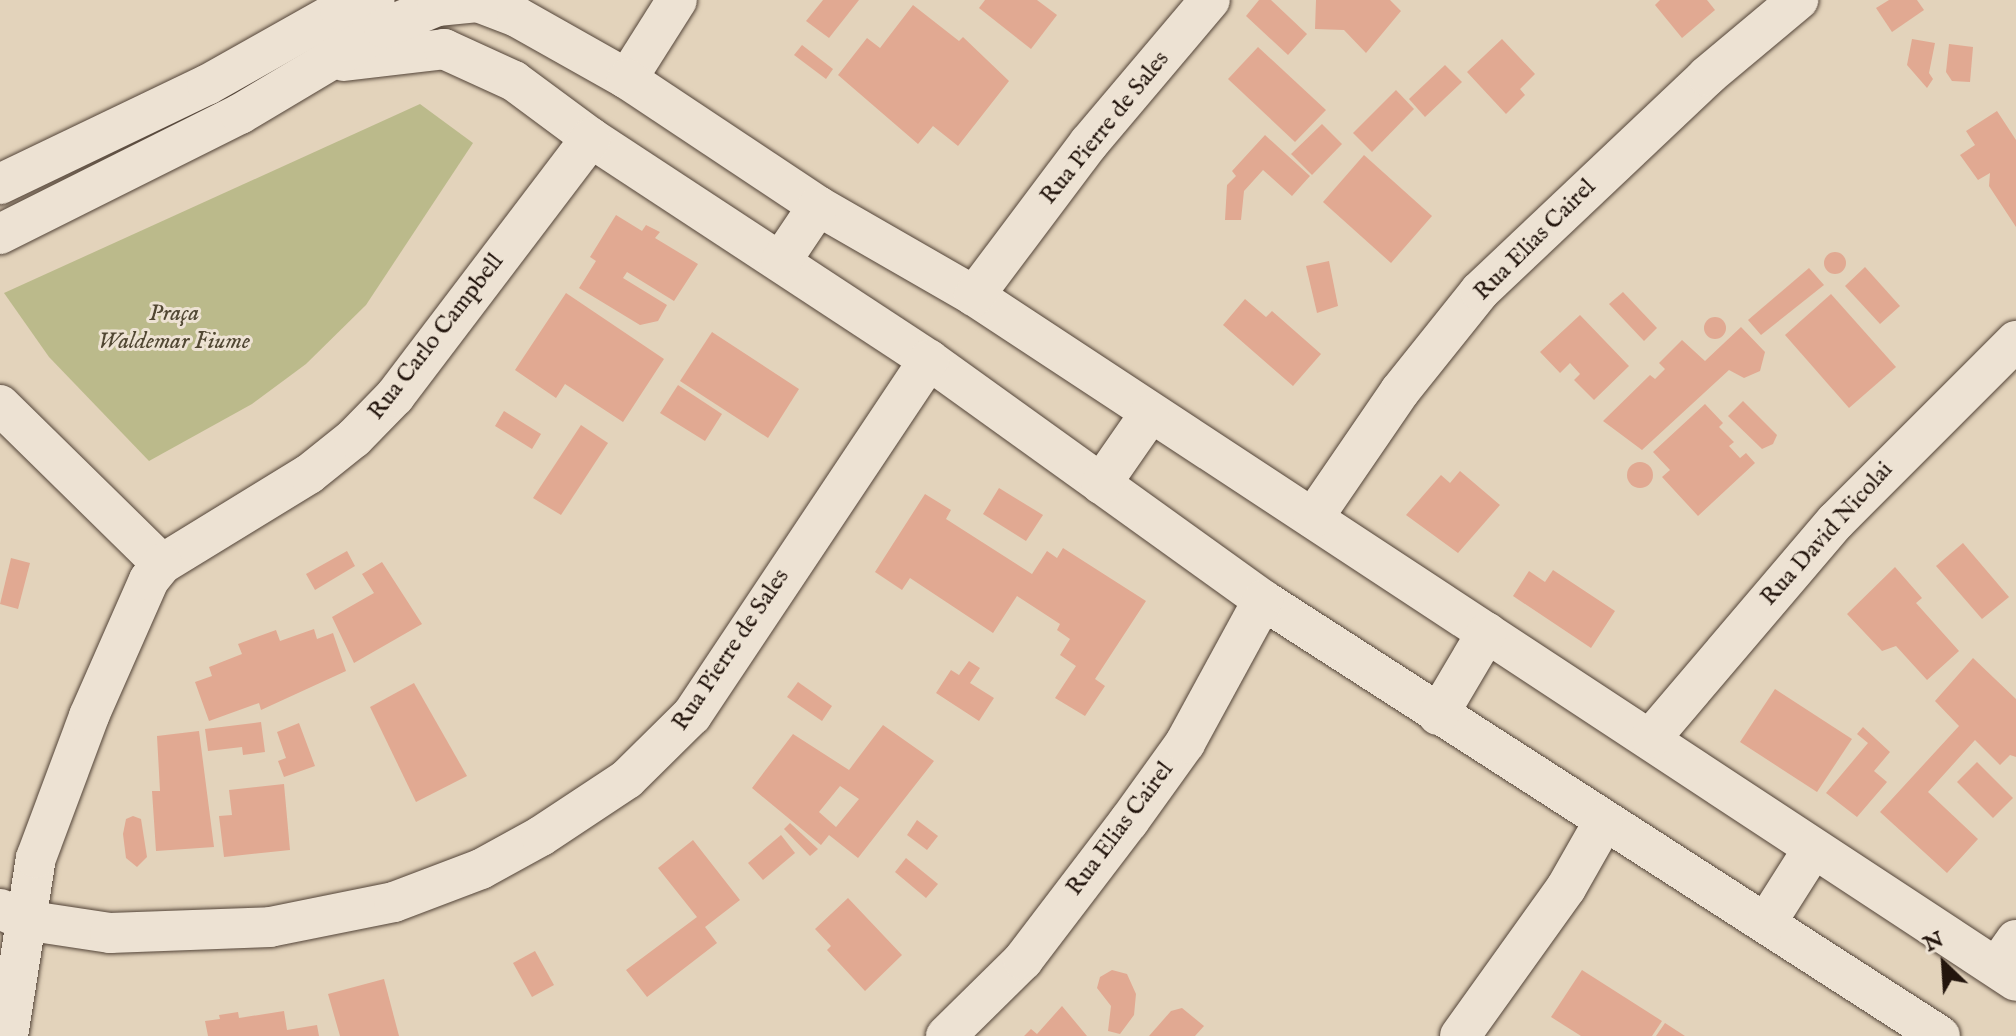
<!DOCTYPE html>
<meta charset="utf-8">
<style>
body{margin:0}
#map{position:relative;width:2016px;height:1036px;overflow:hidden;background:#e3d3bb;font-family:"IM FELL English",serif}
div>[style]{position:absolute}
.green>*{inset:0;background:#bbba8b}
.building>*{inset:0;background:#e1a992}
.round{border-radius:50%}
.roads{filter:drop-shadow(0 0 2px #534438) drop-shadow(0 0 2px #534438)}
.street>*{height:40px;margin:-20px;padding:0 20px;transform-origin:20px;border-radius:20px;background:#ede2d3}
span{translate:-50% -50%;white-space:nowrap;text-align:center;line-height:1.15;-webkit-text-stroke:6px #ede2d3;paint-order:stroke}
.street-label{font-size:24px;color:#23150d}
.park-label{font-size:24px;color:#514733;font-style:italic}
.north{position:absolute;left:1904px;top:924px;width:80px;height:80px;-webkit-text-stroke:6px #ede2d3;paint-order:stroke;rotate:335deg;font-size:22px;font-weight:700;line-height:32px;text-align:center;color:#23150d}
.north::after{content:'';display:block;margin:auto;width:28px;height:36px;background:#23150d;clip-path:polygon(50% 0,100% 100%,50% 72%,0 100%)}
</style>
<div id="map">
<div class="green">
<div style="clip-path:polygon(420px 104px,473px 143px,366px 305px,306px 364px,252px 404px,149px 461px,49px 357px,4px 293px)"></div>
</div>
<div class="building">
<div style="clip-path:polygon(823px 0,859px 0,829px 38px,806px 21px)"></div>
<div style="clip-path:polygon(985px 0,1037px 0,1057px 15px,1031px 49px,979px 8px)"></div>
<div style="clip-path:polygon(1259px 0,1271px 0,1307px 34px,1288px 55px,1246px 16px)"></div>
<div style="clip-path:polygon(1316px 0,1390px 0,1401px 11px,1366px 53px,1344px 30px,1315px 29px)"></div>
<div style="clip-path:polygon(1660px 0,1707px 0,1715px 10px,1682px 38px,1655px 5px)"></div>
<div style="clip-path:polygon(1889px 0,1917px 0,1924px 10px,1892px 32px,1876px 8px)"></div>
<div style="clip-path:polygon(913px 5px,959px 41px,963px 37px,1009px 81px,958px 146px,933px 126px,918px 144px,838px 75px,867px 38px,880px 48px)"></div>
<div style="clip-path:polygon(1502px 39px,1535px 74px,1520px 89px,1525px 95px,1506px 114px,1467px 72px)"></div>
<div style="clip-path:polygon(1912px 39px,1935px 43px,1929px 73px,1933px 79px,1927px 88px,1907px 65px)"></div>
<div style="clip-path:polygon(1949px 44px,1973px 47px,1970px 82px,1952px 81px,1946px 72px)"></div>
<div style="clip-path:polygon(802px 45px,833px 69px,826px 79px,794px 55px)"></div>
<div style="clip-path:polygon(1258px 47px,1326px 110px,1295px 142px,1228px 79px)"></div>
<div style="clip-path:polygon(1445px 65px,1462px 82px,1425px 117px,1409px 99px)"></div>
<div style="clip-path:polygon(1396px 90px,1414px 109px,1372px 152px,1353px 133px)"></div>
<div style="clip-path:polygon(1997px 111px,2016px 140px,2016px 227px,1989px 186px,1990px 173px,1978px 180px,1960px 155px,1975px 145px,1966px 131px)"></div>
<div style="clip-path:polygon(1322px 124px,1342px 144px,1312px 175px,1291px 154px)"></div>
<div style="clip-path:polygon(1265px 135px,1310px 176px,1292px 196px,1263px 170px,1244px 191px,1241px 220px,1225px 220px,1227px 185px,1236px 176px,1232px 171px)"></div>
<div style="clip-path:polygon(1364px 155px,1432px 216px,1391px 263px,1323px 202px)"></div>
<div style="clip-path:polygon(616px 215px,642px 231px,646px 225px,660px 232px,655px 238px,698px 264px,674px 301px,627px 272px,623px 278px,667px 305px,658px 321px,640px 325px,579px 288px,596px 261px,590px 257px)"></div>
<div class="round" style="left:1824px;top:252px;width:22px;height:22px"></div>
<div style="clip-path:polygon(1329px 261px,1338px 306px,1317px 313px,1306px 266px)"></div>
<div style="clip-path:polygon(1865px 267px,1900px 306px,1880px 324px,1845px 286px)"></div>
<div style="clip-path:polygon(1809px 268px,1824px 285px,1761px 335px,1748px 320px)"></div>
<div style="clip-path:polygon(1623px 292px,1657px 328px,1644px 341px,1609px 304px)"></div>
<div style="clip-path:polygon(566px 293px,664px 359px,623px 422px,565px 384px,556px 398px,515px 370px)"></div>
<div style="clip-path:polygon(1831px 294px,1896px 367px,1849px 408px,1785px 335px)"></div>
<div style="clip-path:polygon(1245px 299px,1266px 317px,1272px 311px,1321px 354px,1293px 386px,1223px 325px)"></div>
<div style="clip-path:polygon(1580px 315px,1629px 366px,1594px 400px,1574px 380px,1580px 374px,1570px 363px,1560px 373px,1540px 352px)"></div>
<div class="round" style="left:1704px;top:317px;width:22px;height:22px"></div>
<div style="clip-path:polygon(1741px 327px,1765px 352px,1760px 371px,1744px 378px,1729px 370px,1642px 450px,1603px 421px,1650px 375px,1655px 379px,1665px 369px,1659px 363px,1682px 340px,1705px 361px)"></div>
<div style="clip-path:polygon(712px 332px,799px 389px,768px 438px,680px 381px)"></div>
<div style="clip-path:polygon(678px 385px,722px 414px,705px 441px,660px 413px)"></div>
<div style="clip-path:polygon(1743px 401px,1777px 435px,1773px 444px,1762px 449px,1728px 416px)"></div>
<div style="clip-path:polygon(1705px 404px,1723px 423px,1719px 427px,1734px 442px,1729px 446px,1740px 458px,1746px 453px,1755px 463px,1698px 516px,1662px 477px,1670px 470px,1653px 452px)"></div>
<div style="clip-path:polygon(504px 411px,541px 434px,532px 449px,495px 426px)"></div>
<div style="clip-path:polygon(581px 425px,608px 443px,561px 515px,533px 498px)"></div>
<div class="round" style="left:1627px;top:462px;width:26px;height:26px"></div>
<div style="clip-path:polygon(1460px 471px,1500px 505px,1458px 553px,1406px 515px,1441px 475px,1450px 483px)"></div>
<div style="clip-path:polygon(999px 488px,1043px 515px,1026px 541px,983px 514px)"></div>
<div style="clip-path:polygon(925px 494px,951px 510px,946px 519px,1032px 574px,1047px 551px,1057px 558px,1063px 548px,1146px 601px,1095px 679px,1105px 686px,1085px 716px,1055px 698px,1076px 666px,1060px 655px,1070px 639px,1057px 630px,1060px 624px,1017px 596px,993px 633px,910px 578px,902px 590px,875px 572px)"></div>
<div style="clip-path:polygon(1963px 543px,2009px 597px,1982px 619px,1936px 566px)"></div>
<div style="clip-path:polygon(347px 551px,355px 566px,315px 590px,306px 574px)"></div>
<div style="clip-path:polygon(11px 558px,30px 563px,18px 609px,0 604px)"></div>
<div style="clip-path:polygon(382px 562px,422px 624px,354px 663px,332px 617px,374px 593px,362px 574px)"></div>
<div style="clip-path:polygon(1895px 567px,1922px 598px,1916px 603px,1959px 651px,1927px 680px,1896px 646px,1882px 651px,1847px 614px)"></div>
<div style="clip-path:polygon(1553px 570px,1615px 611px,1591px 648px,1513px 596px,1529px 571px,1545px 582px)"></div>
<div style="clip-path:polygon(314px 629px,317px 639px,333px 633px,346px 671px,261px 710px,259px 703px,209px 721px,195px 682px,212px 676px,209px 667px,242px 654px,238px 644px,276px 630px,280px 641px)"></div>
<div style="clip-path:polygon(1973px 658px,2016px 699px,2016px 757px,2010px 755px,2000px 765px,1975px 740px,1928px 792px,1978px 839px,1947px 873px,1880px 812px,1959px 726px,1935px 701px)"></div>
<div style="clip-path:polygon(969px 661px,980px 668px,970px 683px,994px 698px,979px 721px,936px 693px,951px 670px,959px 675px)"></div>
<div style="clip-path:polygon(798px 682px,832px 706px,822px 721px,787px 697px)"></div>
<div style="clip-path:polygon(414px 683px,467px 776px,416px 802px,370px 707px)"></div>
<div style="clip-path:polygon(1775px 689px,1852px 739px,1817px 792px,1740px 742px)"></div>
<div style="clip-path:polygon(261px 722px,265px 752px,243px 755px,242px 747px,208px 751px,205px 729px)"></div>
<div style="clip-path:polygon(299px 723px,315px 766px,284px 777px,278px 761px,286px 758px,277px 732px)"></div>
<div style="clip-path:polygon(evenodd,883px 725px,934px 761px,858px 858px,829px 835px,821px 845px,752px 788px,793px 734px,849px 770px,883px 725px,840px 786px,859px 799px,836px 827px,819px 812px,840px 786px)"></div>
<div style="clip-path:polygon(1863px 727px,1890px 752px,1874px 771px,1887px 782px,1857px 817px,1826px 793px,1868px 743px,1857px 734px)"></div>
<div style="clip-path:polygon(199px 731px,214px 847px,156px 851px,152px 791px,160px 791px,157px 736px)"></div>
<div style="clip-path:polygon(1977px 762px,2013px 798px,1993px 818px,1957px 782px)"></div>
<div style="clip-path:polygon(284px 784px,290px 850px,224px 857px,219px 816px,232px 815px,229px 790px)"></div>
<div style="clip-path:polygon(133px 816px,141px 819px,147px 857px,137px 867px,126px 858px,123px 834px,126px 819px)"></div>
<div style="clip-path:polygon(917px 820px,938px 836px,927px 850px,907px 835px)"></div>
<div style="clip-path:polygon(790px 823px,818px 849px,810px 856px,784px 829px)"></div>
<div style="clip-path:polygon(781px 835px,795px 853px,763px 880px,748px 863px)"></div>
<div style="clip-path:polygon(693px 840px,740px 900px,705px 927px,717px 943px,647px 997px,626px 970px,697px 917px,658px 868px)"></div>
<div style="clip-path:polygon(906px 858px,938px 884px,926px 898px,895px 872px)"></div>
<div style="clip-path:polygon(848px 898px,902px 955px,865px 991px,827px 950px,831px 946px,815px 929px)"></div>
<div style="clip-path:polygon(535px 951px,554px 985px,532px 997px,513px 963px)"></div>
<div style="clip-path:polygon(1112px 970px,1127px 974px,1136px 994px,1134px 1015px,1120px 1034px,1108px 1031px,1111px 1006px,1097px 988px,1100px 977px)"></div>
<div style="clip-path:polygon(1582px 970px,1662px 1021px,1652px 1036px,1581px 1036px,1551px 1017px)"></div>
<div style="clip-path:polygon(384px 979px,399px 1036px,340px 1036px,328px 994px)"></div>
<div style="clip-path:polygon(1062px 1006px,1087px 1036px,1024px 1036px,1031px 1029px,1037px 1034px)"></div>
<div style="clip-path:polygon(1182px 1008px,1204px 1026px,1195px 1036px,1149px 1036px,1171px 1011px)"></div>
<div style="clip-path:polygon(284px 1011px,287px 1030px,317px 1025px,319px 1036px,208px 1036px,205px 1021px,220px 1019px,219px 1015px,238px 1012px,239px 1018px)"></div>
<div style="clip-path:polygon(1665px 1023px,1685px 1036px,1656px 1036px)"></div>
</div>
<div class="roads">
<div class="street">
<div style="left:344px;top:61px;width:101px;rotate:-6.8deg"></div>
<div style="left:444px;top:49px;width:77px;rotate:24.6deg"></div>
<div style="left:514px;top:81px;width:96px;rotate:36.5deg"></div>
<div style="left:591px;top:138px;width:404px;rotate:33.3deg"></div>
<div style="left:929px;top:360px;width:411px;rotate:35.7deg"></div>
<div style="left:1263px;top:600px;width:805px;rotate:32.78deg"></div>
<div style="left:627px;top:79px;width:93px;rotate:-57.7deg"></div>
<div style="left:0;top:184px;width:229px;rotate:-25.6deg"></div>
<div style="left:207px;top:85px;width:153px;rotate:-29.4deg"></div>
<div style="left:340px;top:10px;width:36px;rotate:-16deg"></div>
<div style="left:0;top:234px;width:268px;rotate:-26.6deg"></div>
<div style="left:240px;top:114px;width:168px;rotate:-30.8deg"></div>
<div style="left:384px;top:28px;width:57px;rotate:-22.5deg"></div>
<div style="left:437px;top:6px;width:41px;rotate:-5.6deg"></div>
<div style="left:478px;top:2px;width:42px;rotate:21deg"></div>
<div style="left:517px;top:17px;width:126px;rotate:29.4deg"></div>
<div style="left:627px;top:79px;width:229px;rotate:33.6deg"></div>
<div style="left:818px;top:206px;width:179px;rotate:29.9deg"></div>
<div style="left:973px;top:295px;width:1248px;rotate:33.33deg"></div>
<div style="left:781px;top:261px;width:66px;rotate:-56.1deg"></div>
<div style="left:974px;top:296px;width:191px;rotate:-53.1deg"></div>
<div style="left:1089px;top:143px;width:187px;rotate:-49.8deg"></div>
<div style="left:0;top:405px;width:227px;rotate:44.5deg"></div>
<div style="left:162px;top:564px;width:172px;rotate:-31.5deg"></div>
<div style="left:309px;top:474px;width:58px;rotate:-38.7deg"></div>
<div style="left:354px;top:438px;width:59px;rotate:-45.7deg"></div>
<div style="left:395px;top:396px;width:324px;rotate:-52.8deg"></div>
<div style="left:1101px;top:484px;width:84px;rotate:-55.2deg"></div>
<div style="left:1313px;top:518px;width:154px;rotate:-55.6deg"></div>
<div style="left:1400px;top:391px;width:128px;rotate:-51.3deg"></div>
<div style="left:1480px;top:291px;width:313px;rotate:-43.4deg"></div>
<div style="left:1707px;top:76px;width:119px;rotate:-39.9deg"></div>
<div style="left:1438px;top:715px;width:96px;rotate:-59.4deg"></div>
<div style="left:1651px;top:738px;width:285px;rotate:-49.6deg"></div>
<div style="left:1836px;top:521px;width:255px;rotate:-45deg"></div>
<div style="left:0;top:909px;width:26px;rotate:25deg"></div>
<div style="left:24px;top:920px;width:87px;rotate:8.6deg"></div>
<div style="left:110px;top:933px;width:160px;rotate:-2.1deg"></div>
<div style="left:270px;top:927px;width:126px;rotate:-11.4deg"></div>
<div style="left:394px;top:902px;width:93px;rotate:-20.8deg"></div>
<div style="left:481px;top:869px;width:68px;rotate:-28.8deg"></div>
<div style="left:541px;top:836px;width:103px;rotate:-33.5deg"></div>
<div style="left:627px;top:779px;width:91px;rotate:-44.6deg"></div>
<div style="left:692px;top:715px;width:427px;rotate:-56.3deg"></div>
<div style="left:1766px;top:923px;width:88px;rotate:-57.6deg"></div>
<div style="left:1997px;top:967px;width:33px;rotate:-55deg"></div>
<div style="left:8px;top:1036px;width:180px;rotate:-81.1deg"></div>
<div style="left:36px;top:858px;width:152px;rotate:-69.5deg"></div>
<div style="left:89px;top:716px;width:149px;rotate:-66.2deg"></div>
<div style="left:149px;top:580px;width:21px;rotate:-51deg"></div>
<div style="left:946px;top:1036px;width:108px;rotate:-44.6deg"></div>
<div style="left:1023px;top:960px;width:175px;rotate:-52.7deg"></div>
<div style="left:1129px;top:821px;width:96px;rotate:-54.3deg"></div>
<div style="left:1185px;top:743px;width:163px;rotate:-61.4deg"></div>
<div style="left:1460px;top:1036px;width:182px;rotate:-54.4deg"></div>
<div style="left:1566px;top:888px;width:75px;rotate:-60.4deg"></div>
</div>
</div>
<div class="street-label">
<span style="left:1105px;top:128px;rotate:-51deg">Rua Pierre de Sales</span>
<span style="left:1535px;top:240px;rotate:-45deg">Rua Elias Cairel</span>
<span style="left:436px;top:337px;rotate:-52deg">Rua Carlo Campbell</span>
<span style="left:1827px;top:534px;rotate:-48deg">Rua David Nicolai</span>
<span style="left:731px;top:650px;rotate:-56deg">Rua Pierre de Sales</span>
<span style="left:1120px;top:829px;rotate:-53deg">Rua Elias Cairel</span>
</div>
<div class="park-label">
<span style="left:174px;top:328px">Praça<br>Waldemar Fiume</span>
</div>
<div class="north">N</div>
</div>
